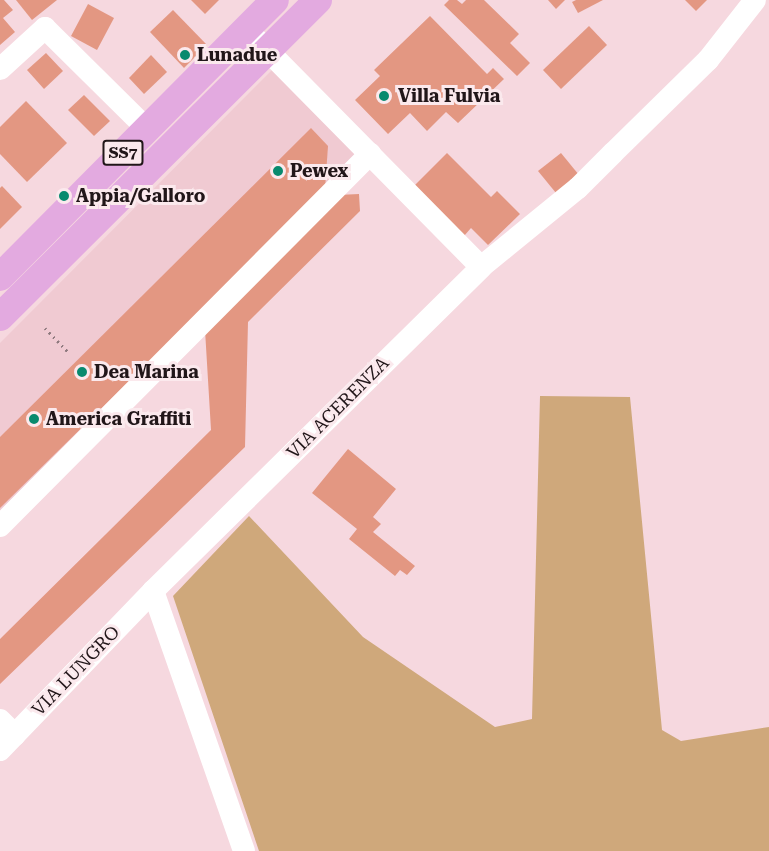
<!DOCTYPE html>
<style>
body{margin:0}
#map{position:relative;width:769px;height:851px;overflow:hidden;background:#f6d8df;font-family:"Roboto Serif",serif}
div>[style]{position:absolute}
.built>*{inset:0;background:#f0cad2}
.green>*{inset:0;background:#cfa87b}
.building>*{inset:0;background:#e39782}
.path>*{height:3px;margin-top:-1.5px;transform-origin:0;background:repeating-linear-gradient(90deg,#8f7a7f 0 1.5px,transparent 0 6px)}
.minor>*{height:22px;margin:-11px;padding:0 11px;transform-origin:11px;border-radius:11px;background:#fff}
.major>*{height:28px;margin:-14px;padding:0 14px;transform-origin:14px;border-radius:14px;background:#e3aae0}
.dots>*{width:16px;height:16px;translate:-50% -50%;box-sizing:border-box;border:3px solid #fbe9ed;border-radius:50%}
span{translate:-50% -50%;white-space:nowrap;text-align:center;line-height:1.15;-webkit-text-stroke:6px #fbe9ed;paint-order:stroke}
.shield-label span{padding:2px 4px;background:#fbe9ed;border:2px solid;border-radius:4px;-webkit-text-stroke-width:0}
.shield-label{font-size:16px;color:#211619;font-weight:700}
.poi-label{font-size:18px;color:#211619;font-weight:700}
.left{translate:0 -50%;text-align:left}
.street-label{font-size:18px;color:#211619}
</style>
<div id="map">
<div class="built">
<div style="clip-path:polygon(273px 69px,359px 156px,0 520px,0 343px)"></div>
</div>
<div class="green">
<div style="clip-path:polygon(540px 396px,630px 397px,662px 730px,681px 741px,769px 727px,769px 851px,259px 851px,173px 596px,249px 516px,363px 637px,495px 727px,532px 719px)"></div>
</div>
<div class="building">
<div style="clip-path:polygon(0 0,4px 0,13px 10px,3px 18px,15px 32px,0 45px)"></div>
<div style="clip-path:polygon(16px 0,57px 0,32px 20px)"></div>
<div style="clip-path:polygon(191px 0,219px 0,205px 14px)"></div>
<div style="clip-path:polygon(449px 0,457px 0,462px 4px,466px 0,484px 0,519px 34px,510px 43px,530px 63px,517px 76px,444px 5px)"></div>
<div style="clip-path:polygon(548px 0,565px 0,556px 9px)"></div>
<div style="clip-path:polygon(576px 0,603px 0,578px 13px,572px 2px)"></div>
<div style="clip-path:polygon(685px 0,707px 0,696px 11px)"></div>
<div style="clip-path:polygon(88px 4px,114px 18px,97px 50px,71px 36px)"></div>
<div style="clip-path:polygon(173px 10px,207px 45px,184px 68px,150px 32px)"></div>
<div style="clip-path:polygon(430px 16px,487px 74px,493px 68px,504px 79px,458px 123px,446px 112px,427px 131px,410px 113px,388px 134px,355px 100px,380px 76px,374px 70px)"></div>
<div style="clip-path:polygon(589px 26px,607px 45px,561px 89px,543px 70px)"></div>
<div style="clip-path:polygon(46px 53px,63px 71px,44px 89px,27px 70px)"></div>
<div style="clip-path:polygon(151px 55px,167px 72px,144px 94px,129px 78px)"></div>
<div style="clip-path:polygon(84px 95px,110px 121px,94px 136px,68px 110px)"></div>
<div style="clip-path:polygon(26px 101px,67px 143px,27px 182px,0 154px,0 127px)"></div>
<div style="clip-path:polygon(311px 128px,328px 146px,325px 189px,0 508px,0 437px)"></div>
<div style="clip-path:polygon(447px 153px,491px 197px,497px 191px,520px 214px,488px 245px,471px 228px,464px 236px,414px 186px)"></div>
<div style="clip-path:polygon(561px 153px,579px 175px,556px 193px,538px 171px)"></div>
<div style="clip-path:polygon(2px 186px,22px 207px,0 229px,0 188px)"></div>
<div style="clip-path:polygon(359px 194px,360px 211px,248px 322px,245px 447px,0 684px,0 639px,211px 430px,205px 330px,338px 195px)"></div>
<div style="clip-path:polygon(348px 449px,396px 489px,373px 517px,381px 524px,373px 532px,415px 566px,407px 575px,400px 570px,395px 576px,349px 539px,357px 529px,312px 493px)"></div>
</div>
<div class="path">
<div style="left:45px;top:328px;width:33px;rotate:46deg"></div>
</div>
<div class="minor">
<div style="left:0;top:69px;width:61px;rotate:-42.3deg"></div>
<div style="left:45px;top:28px;width:144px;rotate:44.7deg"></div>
<div style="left:481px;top:267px;width:125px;rotate:-39.2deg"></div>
<div style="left:578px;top:188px;width:49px;rotate:-45deg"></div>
<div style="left:613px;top:153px;width:133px;rotate:-44.4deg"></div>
<div style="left:708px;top:60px;width:76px;rotate:-51.9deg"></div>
<div style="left:0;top:526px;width:525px;rotate:-45.15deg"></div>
<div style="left:153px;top:591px;width:275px;rotate:70.7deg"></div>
<div style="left:0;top:720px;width:21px;rotate:45deg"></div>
<div style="left:0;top:750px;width:221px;rotate:-46.1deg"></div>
<div style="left:153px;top:591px;width:461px;rotate:-44.6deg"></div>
<div style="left:481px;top:267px;width:334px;rotate:-134.6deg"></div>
</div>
<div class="major">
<div style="left:0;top:277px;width:390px;rotate:-45.2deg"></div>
<div style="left:0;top:317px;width:449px;rotate:-44.9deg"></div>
</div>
<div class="dots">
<div style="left:185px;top:55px;background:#088a6e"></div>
<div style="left:384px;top:96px;background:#088a6e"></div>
<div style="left:278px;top:171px;background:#088a6e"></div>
<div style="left:64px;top:196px;background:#088a6e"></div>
<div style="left:82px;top:372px;background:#088a6e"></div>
<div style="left:34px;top:419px;background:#088a6e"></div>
</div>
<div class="shield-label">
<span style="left:123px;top:153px">SS7</span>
</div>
<div class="poi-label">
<span class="left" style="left:197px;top:55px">Lunadue</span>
<span class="left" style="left:398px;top:96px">Villa Fulvia</span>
<span class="left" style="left:290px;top:171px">Pewex</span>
<span class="left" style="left:76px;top:196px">Appia/Galloro</span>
<span class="left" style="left:94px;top:372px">Dea Marina</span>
<span class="left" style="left:46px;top:419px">America Graffiti</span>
</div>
<div class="street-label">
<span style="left:338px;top:408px;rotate:-45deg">VIA ACERENZA</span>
<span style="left:76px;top:671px;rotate:-46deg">VIA LUNGRO</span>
</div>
</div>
